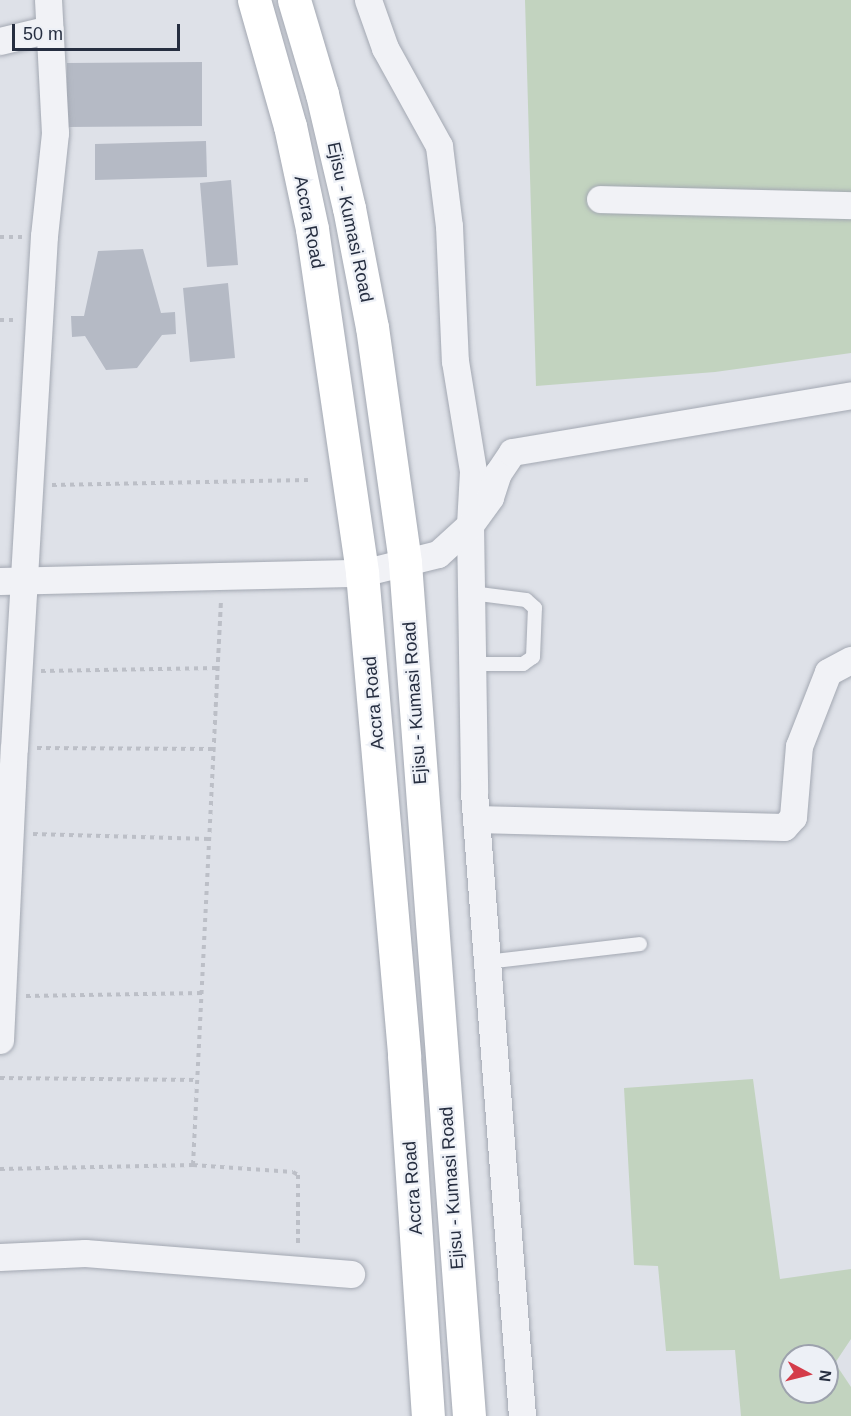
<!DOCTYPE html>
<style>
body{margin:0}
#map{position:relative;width:851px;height:1416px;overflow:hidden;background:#dee1e8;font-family:Helvetica,sans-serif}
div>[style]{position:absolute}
.green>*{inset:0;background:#c2d3bf}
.building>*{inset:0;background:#b5bac5}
.path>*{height:4px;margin-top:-2px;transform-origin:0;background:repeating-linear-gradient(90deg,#bcbfc7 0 4.5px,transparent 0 9px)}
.roads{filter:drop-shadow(0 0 2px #a3a8b2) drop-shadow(0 0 2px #a3a8b2)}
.service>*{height:14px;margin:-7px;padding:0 7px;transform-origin:7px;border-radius:7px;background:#f1f2f6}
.minor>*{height:27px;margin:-13.5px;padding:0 13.5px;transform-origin:13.5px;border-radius:13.5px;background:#f1f2f6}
.trunk>*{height:33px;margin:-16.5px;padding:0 16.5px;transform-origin:16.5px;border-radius:16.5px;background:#fff}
span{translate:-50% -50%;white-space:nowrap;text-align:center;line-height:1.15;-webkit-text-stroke:4.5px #edf0f6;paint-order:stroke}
.street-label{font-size:18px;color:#262e40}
.north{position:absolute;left:779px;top:1344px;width:60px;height:60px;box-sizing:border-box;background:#edf0f6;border:2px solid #9da2ad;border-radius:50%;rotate:97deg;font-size:16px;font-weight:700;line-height:24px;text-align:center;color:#262e40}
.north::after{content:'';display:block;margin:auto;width:21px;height:27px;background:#d43c4a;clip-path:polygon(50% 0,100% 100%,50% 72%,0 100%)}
.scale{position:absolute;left:12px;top:24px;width:168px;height:27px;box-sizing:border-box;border:3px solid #262e40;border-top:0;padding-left:8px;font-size:18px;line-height:21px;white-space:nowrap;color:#262e40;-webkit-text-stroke:4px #edf0f6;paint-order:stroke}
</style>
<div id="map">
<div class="green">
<div style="clip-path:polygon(525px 0,851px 0,851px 353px,715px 372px,536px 386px)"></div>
<div style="clip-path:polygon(evenodd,753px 1079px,780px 1279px,851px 1269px,851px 1339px,835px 1363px,851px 1387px,851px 1416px,741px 1416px,735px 1350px,666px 1351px,658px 1266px,634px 1265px,624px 1088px,753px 1079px,791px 1356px,827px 1356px,827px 1392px,791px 1392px,791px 1356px)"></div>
</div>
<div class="building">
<div style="clip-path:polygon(202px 62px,202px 126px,67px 127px,67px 63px)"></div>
<div style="clip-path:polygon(206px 141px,207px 177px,95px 180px,95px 144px)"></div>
<div style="clip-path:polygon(231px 180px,238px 265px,207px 267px,200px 183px)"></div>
<div style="clip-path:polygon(143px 249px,161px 313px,175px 312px,176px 334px,162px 335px,137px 368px,106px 370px,85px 336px,72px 337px,71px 316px,84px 316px,98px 251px)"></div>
<div style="clip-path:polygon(228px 283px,235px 358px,190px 362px,183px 288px)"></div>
</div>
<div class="path">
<div style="left:0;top:237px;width:22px"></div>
<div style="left:0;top:320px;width:17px"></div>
<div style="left:52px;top:485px;width:256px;rotate:-1.1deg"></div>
<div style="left:41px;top:671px;width:176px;rotate:-1deg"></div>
<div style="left:37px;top:748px;width:177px;rotate:0.3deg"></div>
<div style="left:33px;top:834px;width:176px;rotate:1.6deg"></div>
<div style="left:26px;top:996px;width:176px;rotate:-1deg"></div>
<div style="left:0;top:1078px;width:198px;rotate:0.6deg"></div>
<div style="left:193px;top:1165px;width:100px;rotate:4deg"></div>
<div style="left:293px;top:1172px;width:6px;rotate:31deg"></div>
<div style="left:298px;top:1175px;width:70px;rotate:90deg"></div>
<div style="left:0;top:1169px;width:193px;rotate:-1.2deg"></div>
<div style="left:193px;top:1165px;width:566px;rotate:-87.16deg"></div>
</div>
<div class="roads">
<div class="service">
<div style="left:471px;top:664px;width:52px"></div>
<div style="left:523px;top:664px;width:12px;rotate:-35deg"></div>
<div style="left:533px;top:657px;width:49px;rotate:-87.7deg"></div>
<div style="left:535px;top:608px;width:12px;rotate:-138deg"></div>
<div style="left:526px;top:600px;width:55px;rotate:-172.7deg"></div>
<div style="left:487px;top:962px;width:154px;rotate:-6.7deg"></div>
</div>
<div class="minor">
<div style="left:368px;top:0;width:51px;rotate:70.5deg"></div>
<div style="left:385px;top:48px;width:112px;rotate:61.1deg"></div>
<div style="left:439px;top:146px;width:81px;rotate:82.9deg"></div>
<div style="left:449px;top:226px;width:135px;rotate:87.5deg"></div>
<div style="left:455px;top:361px;width:111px;rotate:80.7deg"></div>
<div style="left:473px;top:471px;width:54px;rotate:93.2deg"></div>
<div style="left:470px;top:525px;width:267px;rotate:89.1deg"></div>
<div style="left:474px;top:792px;width:626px;rotate:85.6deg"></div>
<div style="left:0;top:41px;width:51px;rotate:-13.5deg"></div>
<div style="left:600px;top:199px;width:251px;rotate:1.4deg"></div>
<div style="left:0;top:581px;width:362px;rotate:-1.3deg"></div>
<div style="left:362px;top:573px;width:78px;rotate:-14deg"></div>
<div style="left:438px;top:554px;width:43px;rotate:-42.2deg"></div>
<div style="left:470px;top:525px;width:34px;rotate:-54deg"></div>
<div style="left:490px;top:497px;width:25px;rotate:-72deg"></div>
<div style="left:498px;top:473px;width:25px;rotate:-56deg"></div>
<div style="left:512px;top:452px;width:344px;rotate:-9.5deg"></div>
<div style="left:476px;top:819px;width:308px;rotate:1.5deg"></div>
<div style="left:784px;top:827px;width:13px;rotate:-48deg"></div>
<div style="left:793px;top:817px;width:71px;rotate:-85.2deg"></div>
<div style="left:799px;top:746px;width:79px;rotate:-68.6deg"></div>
<div style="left:828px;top:672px;width:26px;rotate:-28deg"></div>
<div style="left:0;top:1040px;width:292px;rotate:-87.3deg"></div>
<div style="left:14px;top:748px;width:513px;rotate:-86.65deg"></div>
<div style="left:44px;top:236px;width:104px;rotate:-83.9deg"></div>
<div style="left:55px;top:133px;width:133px;rotate:-93deg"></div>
<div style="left:0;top:1257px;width:85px;rotate:-2.7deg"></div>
<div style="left:85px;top:1253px;width:267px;rotate:4.5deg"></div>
</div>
<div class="trunk">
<div style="left:254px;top:0;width:131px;rotate:74.1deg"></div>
<div style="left:290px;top:126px;width:105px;rotate:77.9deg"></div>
<div style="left:312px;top:229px;width:348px;rotate:81.7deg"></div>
<div style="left:362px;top:573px;width:485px;rotate:85deg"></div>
<div style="left:404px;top:1056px;width:361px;rotate:86.2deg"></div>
<div style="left:294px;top:0;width:98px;rotate:73.4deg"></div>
<div style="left:322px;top:94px;width:117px;rotate:76.7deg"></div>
<div style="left:349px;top:208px;width:121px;rotate:79.1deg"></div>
<div style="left:372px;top:327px;width:238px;rotate:82deg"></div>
<div style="left:405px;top:563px;width:855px;rotate:85.71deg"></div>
</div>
</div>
<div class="street-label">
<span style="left:309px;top:222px;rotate:79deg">Accra Road</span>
<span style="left:350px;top:222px;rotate:78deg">Ejisu - Kumasi Road</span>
<span style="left:374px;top:703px;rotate:-95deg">Accra Road</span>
<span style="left:415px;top:703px;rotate:-94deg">Ejisu - Kumasi Road</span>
<span style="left:413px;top:1188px;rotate:-94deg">Accra Road</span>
<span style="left:452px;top:1188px;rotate:-94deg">Ejisu - Kumasi Road</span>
</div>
<div class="north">N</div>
<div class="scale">50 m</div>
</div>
